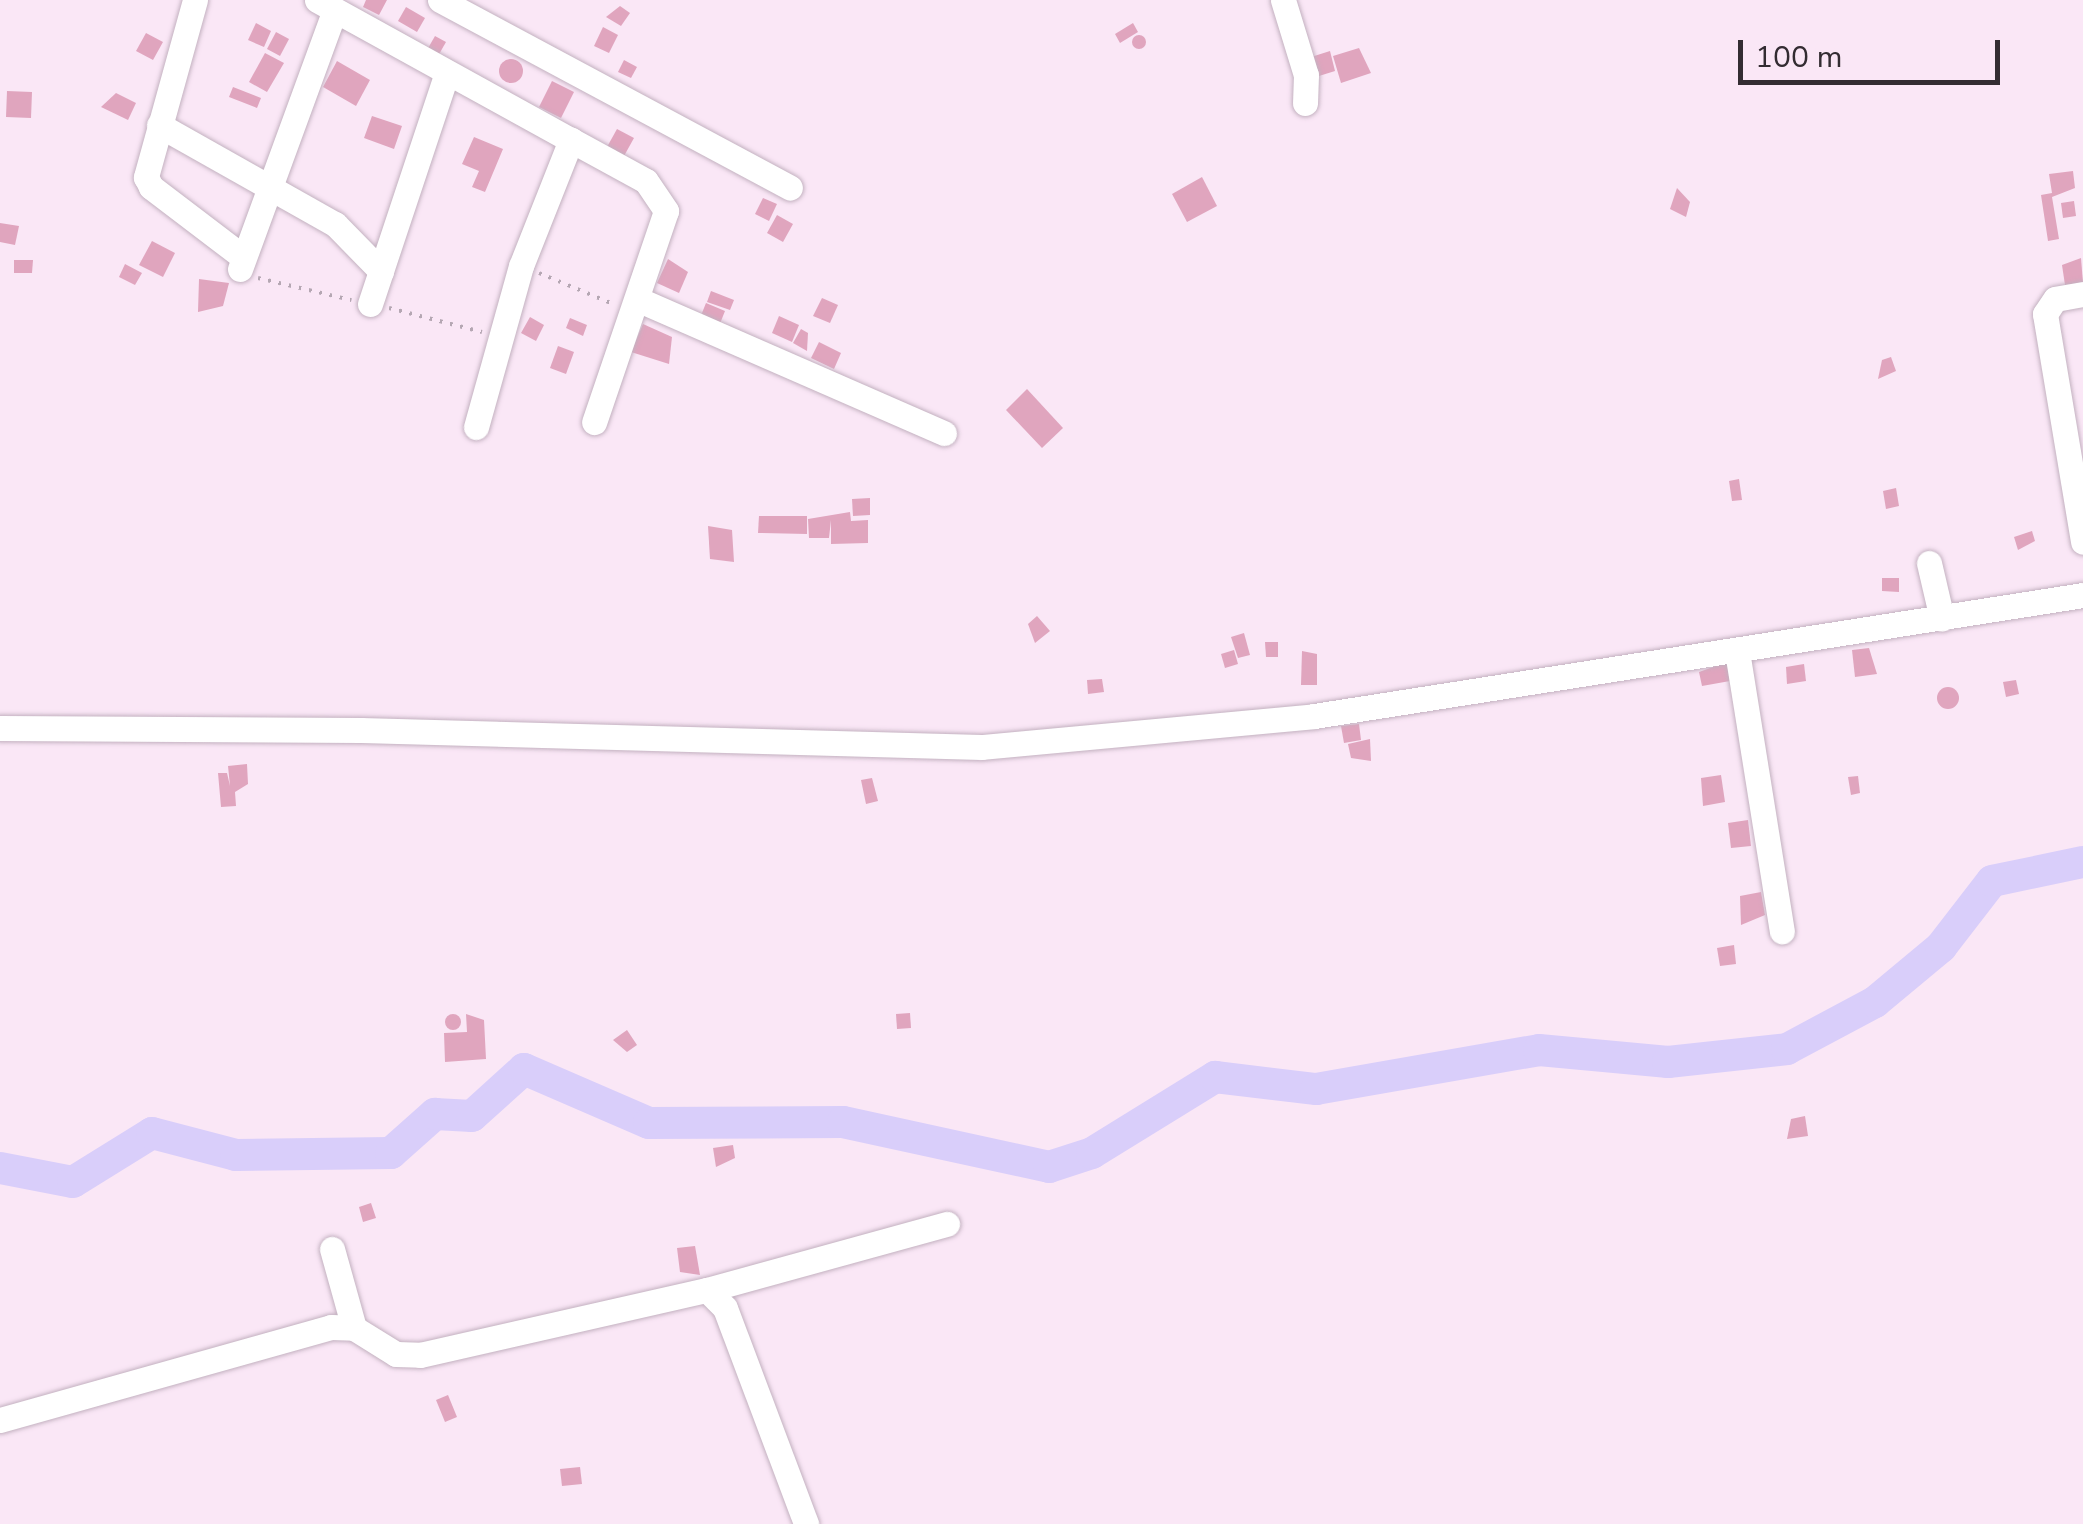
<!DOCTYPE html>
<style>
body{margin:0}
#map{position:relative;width:2083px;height:1524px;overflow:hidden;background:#fae7f6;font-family:"Nunito Sans",sans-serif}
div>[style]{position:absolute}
.river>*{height:32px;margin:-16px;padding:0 16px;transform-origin:16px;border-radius:16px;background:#d9cefa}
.building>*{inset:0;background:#e0a5be}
.round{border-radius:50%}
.path>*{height:4px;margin-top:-2px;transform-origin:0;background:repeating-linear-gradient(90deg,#b5a7b3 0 2.5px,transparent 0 10.5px)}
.roads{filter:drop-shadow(0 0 2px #c3b1c0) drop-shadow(0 0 2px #c3b1c0)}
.minor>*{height:25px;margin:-12.5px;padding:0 12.5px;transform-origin:12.5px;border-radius:12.5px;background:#fff}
span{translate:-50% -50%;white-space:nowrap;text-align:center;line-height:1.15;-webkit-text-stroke:8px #fae7f6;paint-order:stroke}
.scale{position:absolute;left:1738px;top:40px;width:262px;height:45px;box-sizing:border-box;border:5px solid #332c32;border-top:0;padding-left:12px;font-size:30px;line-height:35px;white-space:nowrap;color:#332c32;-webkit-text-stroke:8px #fae7f6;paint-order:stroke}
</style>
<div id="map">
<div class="river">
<div style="left:0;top:1168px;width:74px;rotate:10.9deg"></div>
<div style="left:73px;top:1182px;width:93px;rotate:-31.8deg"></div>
<div style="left:152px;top:1133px;width:87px;rotate:14.7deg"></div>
<div style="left:236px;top:1155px;width:155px;rotate:-0.7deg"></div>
<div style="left:391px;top:1153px;width:59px;rotate:-41.6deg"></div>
<div style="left:435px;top:1114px;width:37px;rotate:3deg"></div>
<div style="left:472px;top:1116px;width:70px;rotate:-42.1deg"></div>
<div style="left:524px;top:1069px;width:136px;rotate:23.4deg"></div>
<div style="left:649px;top:1123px;width:194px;rotate:-0.3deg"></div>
<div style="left:843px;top:1122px;width:211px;rotate:12.3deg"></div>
<div style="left:1049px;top:1167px;width:45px;rotate:-18deg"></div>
<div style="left:1092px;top:1153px;width:145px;rotate:-31.7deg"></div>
<div style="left:1215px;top:1077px;width:102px;rotate:6.8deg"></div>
<div style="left:1316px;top:1089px;width:226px;rotate:-9.9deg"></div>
<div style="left:1539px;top:1050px;width:130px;rotate:5.3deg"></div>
<div style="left:1668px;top:1062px;width:120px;rotate:-6.2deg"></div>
<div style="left:1787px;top:1049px;width:100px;rotate:-28.1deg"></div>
<div style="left:1875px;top:1002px;width:86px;rotate:-39.8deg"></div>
<div style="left:1941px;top:947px;width:83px;rotate:-52.3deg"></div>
<div style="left:1992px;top:881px;width:93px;rotate:-11.8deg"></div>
</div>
<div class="building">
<div style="clip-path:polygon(366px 0,387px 0,379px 15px,363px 7px)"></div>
<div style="clip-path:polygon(620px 6px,630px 13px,621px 26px,606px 17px)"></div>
<div style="clip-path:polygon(406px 7px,425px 18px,417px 32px,398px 21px)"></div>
<div style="clip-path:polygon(256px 23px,271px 31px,264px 47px,248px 40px)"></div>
<div style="clip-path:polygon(1133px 23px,1138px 32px,1120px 43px,1115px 34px)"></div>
<div style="clip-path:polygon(603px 27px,618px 35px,609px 53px,594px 46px)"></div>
<div style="clip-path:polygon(276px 32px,289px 39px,280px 56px,267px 49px)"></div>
<div style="clip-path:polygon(146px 33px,163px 42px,153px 60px,136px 51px)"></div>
<div class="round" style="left:1132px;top:35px;width:14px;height:14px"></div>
<div style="clip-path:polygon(435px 36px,446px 42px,438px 56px,427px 50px)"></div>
<div style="clip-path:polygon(1359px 48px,1371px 73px,1341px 83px,1333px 56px)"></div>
<div style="clip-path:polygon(1330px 51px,1335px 71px,1319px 76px,1308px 58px)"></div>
<div style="clip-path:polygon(265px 53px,284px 63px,267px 92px,249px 82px)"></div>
<div class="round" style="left:499px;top:59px;width:24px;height:24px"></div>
<div style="clip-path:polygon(624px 60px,637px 67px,631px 78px,618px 72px)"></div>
<div style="clip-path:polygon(337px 61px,370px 80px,356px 106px,323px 87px)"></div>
<div style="clip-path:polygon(552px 81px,574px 92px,561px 118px,539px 107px)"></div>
<div style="clip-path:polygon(233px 87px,261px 98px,257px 108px,229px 97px)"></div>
<div style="clip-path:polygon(7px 91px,32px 92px,31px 118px,6px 117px)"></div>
<div style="clip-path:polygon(116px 93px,136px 103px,128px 120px,101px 107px)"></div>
<div style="clip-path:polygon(372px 116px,402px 126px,394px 149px,364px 138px)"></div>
<div style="clip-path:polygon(617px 129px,634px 138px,624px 156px,607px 147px)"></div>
<div style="clip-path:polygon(474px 137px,503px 149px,485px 192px,472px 187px,479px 171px,462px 164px)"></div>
<div style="clip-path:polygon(2073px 171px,2075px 188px,2052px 197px,2059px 239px,2048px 241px,2041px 195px,2052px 193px,2049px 174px)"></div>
<div style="clip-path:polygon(1202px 177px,1217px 206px,1187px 222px,1172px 194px)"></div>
<div style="clip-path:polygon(1677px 188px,1690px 202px,1686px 217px,1670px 209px)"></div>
<div style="clip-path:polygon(763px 198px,777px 204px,769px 221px,755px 214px)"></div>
<div style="clip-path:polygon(2074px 201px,2076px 216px,2063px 218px,2061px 203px)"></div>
<div style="clip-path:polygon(777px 215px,793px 224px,783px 242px,767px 233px)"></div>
<div style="clip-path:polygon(0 223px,19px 226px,15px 245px,0 242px)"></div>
<div style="clip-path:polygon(152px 241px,175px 253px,163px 277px,139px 265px)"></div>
<div style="clip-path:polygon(2081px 258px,2083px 283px,2065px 285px,2062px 265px)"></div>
<div style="clip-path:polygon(668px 259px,688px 272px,679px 293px,657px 283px)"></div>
<div style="clip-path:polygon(14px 260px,33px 260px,32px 273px,14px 273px)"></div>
<div style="clip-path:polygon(125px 264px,142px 273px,135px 285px,119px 277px)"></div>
<div style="clip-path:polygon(199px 279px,229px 283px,223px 306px,198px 312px)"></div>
<div style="clip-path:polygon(711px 291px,734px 300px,730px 310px,707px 302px)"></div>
<div style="clip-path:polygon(822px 298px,838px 305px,830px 323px,813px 316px)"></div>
<div style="clip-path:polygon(706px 303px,725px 311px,719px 326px,700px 318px)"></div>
<div style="clip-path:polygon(779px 316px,799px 325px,792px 342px,772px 333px)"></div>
<div style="clip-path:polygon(530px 317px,544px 325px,536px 341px,521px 333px)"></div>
<div style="clip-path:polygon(570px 318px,587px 325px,583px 336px,566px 328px)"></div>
<div style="clip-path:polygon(643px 324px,672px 337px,669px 364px,631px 352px)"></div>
<div style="clip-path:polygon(801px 329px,808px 333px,807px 351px,793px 343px)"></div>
<div style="clip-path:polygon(819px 342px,841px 353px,834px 369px,811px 358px)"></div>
<div style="clip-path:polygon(558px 346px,574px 352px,566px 374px,550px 368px)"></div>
<div style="clip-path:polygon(1891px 357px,1896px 371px,1878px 379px,1882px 360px)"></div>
<div style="clip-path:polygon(1027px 389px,1063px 428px,1042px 448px,1006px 410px)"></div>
<div style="clip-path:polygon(1739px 479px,1742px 500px,1732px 501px,1729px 481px)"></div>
<div style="clip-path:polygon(1896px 488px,1899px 506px,1886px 509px,1883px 491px)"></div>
<div style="clip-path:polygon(870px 498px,870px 515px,853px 516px,852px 499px)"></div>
<div style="clip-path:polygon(850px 512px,851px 521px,868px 520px,868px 543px,831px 544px,831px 520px,829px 538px,809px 538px,808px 519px)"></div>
<div style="clip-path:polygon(759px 516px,807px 516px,807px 534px,758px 533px)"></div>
<div style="clip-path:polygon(708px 526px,732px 530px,734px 562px,710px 559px)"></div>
<div style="clip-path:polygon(2032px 531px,2035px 541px,2018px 550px,2014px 537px)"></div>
<div style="clip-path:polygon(1882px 578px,1899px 578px,1899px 592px,1882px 591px)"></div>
<div style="clip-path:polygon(1037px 616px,1050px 631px,1035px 643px,1028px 624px)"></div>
<div style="clip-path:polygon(1244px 633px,1250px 655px,1238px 658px,1231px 637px)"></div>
<div style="clip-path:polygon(1265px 642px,1278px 642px,1278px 657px,1266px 657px)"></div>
<div style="clip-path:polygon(1869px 648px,1877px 674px,1855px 677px,1852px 650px)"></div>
<div style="clip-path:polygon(1234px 650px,1238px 664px,1225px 668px,1221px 654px)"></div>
<div style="clip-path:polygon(1302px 651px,1317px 654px,1317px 685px,1301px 685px)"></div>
<div style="clip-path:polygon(1727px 662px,1730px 681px,1702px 686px,1699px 672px)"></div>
<div style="clip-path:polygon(1804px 664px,1806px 681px,1787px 684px,1786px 667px)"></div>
<div style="clip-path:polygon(1102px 679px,1104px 692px,1088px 694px,1087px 680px)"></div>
<div style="clip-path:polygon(2016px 680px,2019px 694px,2006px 697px,2003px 682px)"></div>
<div class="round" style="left:1937px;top:687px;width:22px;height:22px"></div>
<div style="clip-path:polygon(1359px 724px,1361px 740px,1344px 743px,1341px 726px)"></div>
<div style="clip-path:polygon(1370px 739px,1371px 761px,1351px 758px,1348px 744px)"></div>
<div style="clip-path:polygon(247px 764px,248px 784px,235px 792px,236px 806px,221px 807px,218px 773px,227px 773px,230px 786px,228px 766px)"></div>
<div style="clip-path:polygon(1721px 775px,1725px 802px,1703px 806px,1701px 778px)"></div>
<div style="clip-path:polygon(1858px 776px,1860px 793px,1851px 795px,1848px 777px)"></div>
<div style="clip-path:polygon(872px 778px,878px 801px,866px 804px,861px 780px)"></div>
<div style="clip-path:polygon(1748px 820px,1751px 846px,1731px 848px,1728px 823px)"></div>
<div style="clip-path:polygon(1761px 892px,1765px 915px,1741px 925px,1740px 896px)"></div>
<div style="clip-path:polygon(1734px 945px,1736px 964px,1720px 966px,1717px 948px)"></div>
<div style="clip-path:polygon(910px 1013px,911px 1028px,897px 1029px,896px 1014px)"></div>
<div style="clip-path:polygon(466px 1014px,484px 1020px,486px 1059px,445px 1062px,444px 1033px,467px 1032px)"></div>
<div class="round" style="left:445px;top:1014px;width:16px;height:16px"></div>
<div style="clip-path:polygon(627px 1030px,637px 1045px,627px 1052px,613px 1040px)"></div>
<div style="clip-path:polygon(1805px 1116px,1808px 1136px,1787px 1139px,1791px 1119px)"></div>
<div style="clip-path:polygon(733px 1145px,735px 1158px,716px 1167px,713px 1148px)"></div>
<div style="clip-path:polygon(371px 1203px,376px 1218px,363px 1222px,359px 1207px)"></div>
<div style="clip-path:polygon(695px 1246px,700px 1275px,680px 1272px,677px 1248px)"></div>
<div style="clip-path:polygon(448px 1395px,457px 1417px,445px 1422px,436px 1400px)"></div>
<div style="clip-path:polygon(580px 1467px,582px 1484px,562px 1486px,560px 1469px)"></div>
</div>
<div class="path">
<div style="left:539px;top:273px;width:80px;rotate:22.7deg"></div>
<div style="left:258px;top:278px;width:96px;rotate:13.3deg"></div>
<div style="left:389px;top:308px;width:96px;rotate:14.5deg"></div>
</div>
<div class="roads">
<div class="minor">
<div style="left:195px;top:0;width:184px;rotate:105.5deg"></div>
<div style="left:146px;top:177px;width:11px;rotate:63deg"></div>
<div style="left:151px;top:187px;width:116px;rotate:37.3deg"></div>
<div style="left:317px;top:0;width:290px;rotate:28.9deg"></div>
<div style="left:440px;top:0;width:397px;rotate:28.2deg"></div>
<div style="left:1283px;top:0;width:78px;rotate:73deg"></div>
<div style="left:1306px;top:75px;width:28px;rotate:92deg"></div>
<div style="left:159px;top:125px;width:202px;rotate:29.4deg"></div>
<div style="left:335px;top:224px;width:66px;rotate:45.6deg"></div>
<div style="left:240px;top:269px;width:274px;rotate:-69.9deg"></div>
<div style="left:2083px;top:294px;width:28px;rotate:170deg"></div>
<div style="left:2055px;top:299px;width:18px;rotate:124deg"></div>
<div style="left:2045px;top:314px;width:231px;rotate:80.5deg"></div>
<div style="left:637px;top:299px;width:335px;rotate:23.6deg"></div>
<div style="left:370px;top:304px;width:240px;rotate:-71.6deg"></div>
<div style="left:476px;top:427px;width:167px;rotate:-74.4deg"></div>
<div style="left:521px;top:266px;width:136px;rotate:-68.4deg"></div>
<div style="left:571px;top:140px;width:85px;rotate:28.7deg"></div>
<div style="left:646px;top:181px;width:36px;rotate:56deg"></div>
<div style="left:666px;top:211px;width:223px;rotate:108.8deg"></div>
<div style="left:1929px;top:563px;width:57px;rotate:76.9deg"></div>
<div style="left:1737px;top:651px;width:284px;rotate:80.9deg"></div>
<div style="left:0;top:728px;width:361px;rotate:0.3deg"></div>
<div style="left:361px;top:730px;width:621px;rotate:1.57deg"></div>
<div style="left:982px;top:747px;width:333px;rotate:-5.3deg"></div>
<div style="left:1314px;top:716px;width:778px;rotate:-8.94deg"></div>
<div style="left:332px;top:1249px;width:82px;rotate:74.4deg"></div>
<div style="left:707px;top:1290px;width:249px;rotate:-15.4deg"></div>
<div style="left:0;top:1420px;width:344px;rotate:-15.7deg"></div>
<div style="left:331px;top:1327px;width:23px;rotate:2deg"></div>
<div style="left:354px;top:1328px;width:49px;rotate:31.8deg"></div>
<div style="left:396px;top:1354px;width:24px;rotate:2deg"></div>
<div style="left:420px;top:1355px;width:294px;rotate:-12.8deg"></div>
<div style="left:707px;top:1290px;width:25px;rotate:45deg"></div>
<div style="left:725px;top:1308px;width:231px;rotate:69.4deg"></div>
</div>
</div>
<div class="scale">100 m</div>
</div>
